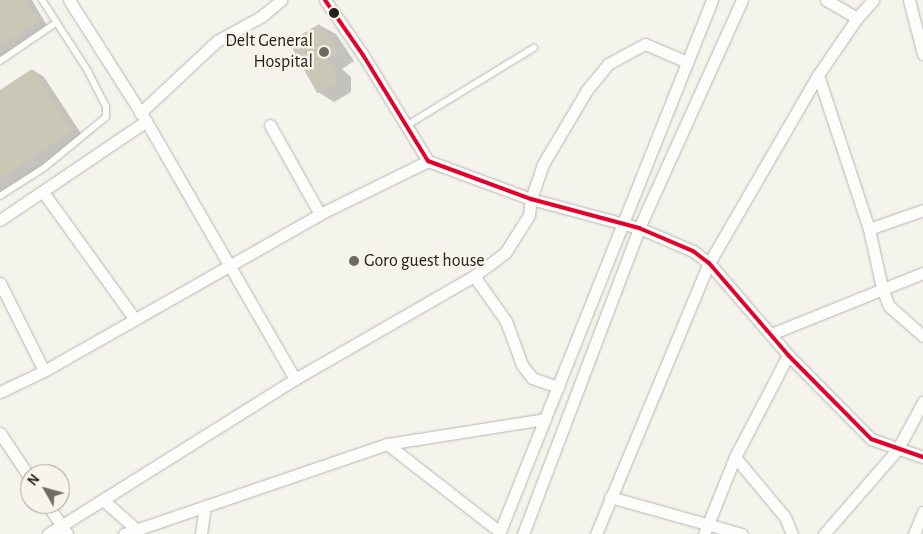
<!DOCTYPE html>
<style>
body{margin:0}
#map{position:relative;width:923px;height:534px;overflow:hidden;background:#f4f3ec;font-family:"Alegreya Sans",sans-serif}
div>[style]{position:absolute}
.shadow>*{inset:0;background:#0003}
.building>*{inset:0;background:#cac7b7}
.roads{filter:drop-shadow(0 0 1px #b7b6b1) drop-shadow(0 0 1px #b7b6b1)}
.service>*{height:5.5px;margin:-2.75px;padding:0 2.75px;transform-origin:2.75px;border-radius:2.75px;background:#fdfdfc}
.minor>*{height:11px;margin:-5.5px;padding:0 5.5px;transform-origin:5.5px;border-radius:5.5px;background:#fdfdfc}
.bus-1>*{height:4px;margin:-2px;padding:0 2px;transform-origin:2px;border-radius:2px;background:#e4002b}
.dots>*{width:14px;height:14px;translate:-50% -50%;box-sizing:border-box;border:2px solid #f7f5e9;border-radius:50%}
span{translate:-50% -50%;white-space:nowrap;text-align:center;line-height:1.15;-webkit-text-stroke:5px #f7f5e9;paint-order:stroke}
.poi-label{font-size:18px;color:#23221e}
.right{translate:-100% -50%;text-align:right}
.left{translate:0 -50%;text-align:left}
.north{position:absolute;left:20px;top:464px;width:50px;height:50px;box-sizing:border-box;background:#f7f5e9;border:1px solid #a2a198;border-radius:50%;rotate:308deg;font-size:14px;font-weight:700;line-height:20px;text-align:center;color:#23221e}
.north::after{content:'';display:block;margin:auto;width:18px;height:22px;background:#6c6b66;clip-path:polygon(50% 0,100% 100%,50% 72%,0 100%)}
</style>
<div id="map">
<div class="shadow">
<div style="clip-path:polygon(0 0,32px 0,49px 29px,0 59px)"></div>
<div style="clip-path:polygon(319px 25px,336px 34px,354px 61px,342px 69px,351px 77px,351px 92px,334px 102px,318px 92px,305px 72px)"></div>
<div style="clip-path:polygon(33px 70px,44px 77px,84px 138px,0 193px,0 92px)"></div>
</div>
<div class="building">
<div style="clip-path:polygon(0 0,25px 0,39px 22px,0 46px)"></div>
<div style="clip-path:polygon(319px 24px,339px 52px,327px 59px,335px 67px,336px 83px,317px 93px,289px 42px)"></div>
<div style="clip-path:polygon(32px 69px,73px 131px,0 179px,0 90px)"></div>
</div>
<div class="roads">
<div class="service">
<div style="left:0;top:61px;width:68px;rotate:-34.2deg"></div>
<div style="left:406px;top:126px;width:150px;rotate:-31.4deg"></div>
<div style="left:0;top:196px;width:52px;rotate:-32.5deg"></div>
<div style="left:44px;top:168px;width:80px;rotate:-39.4deg"></div>
<div style="left:106px;top:117px;width:10px;rotate:-90deg"></div>
<div style="left:106px;top:107px;width:38px;rotate:-117deg"></div>
<div style="left:89px;top:73px;width:87px;rotate:-122.8deg"></div>
</div>
<div class="minor">
<div style="left:69px;top:0;width:143px;rotate:57.5deg"></div>
<div style="left:146px;top:121px;width:298px;rotate:60deg"></div>
<div style="left:325px;top:0;width:67px;rotate:55.4deg"></div>
<div style="left:363px;top:55px;width:124px;rotate:58.5deg"></div>
<div style="left:428px;top:161px;width:110px;rotate:20.3deg"></div>
<div style="left:531px;top:199px;width:112px;rotate:15deg"></div>
<div style="left:639px;top:228px;width:59px;rotate:23.1deg"></div>
<div style="left:693px;top:251px;width:20px;rotate:37deg"></div>
<div style="left:709px;top:263px;width:121px;rotate:49.3deg"></div>
<div style="left:788px;top:355px;width:118px;rotate:45.3deg"></div>
<div style="left:871px;top:439px;width:55px;rotate:19.1deg"></div>
<div style="left:826px;top:0;width:36px;rotate:30deg"></div>
<div style="left:909px;top:0;width:56px;rotate:75.5deg"></div>
<div style="left:818px;top:75px;width:162px;rotate:71.7deg"></div>
<div style="left:869px;top:229px;width:60px;rotate:77.6deg"></div>
<div style="left:882px;top:288px;width:19px;rotate:69deg"></div>
<div style="left:889px;top:306px;width:45px;rotate:41.4deg"></div>
<div style="left:140px;top:113px;width:105px;rotate:-43.1deg"></div>
<div style="left:217px;top:41px;width:51px;rotate:-29.1deg"></div>
<div style="left:262px;top:16px;width:25px;rotate:-40deg"></div>
<div style="left:270px;top:125px;width:102px;rotate:60.7deg"></div>
<div style="left:43px;top:192px;width:155px;rotate:54.2deg"></div>
<div style="left:0;top:220px;width:176px;rotate:-34.1deg"></div>
<div style="left:869px;top:229px;width:57px;rotate:-19.4deg"></div>
<div style="left:474px;top:276px;width:55px;rotate:54.6deg"></div>
<div style="left:506px;top:321px;width:47px;rotate:70deg"></div>
<div style="left:522px;top:365px;width:16px;rotate:52deg"></div>
<div style="left:532px;top:378px;width:28px;rotate:19deg"></div>
<div style="left:0;top:283px;width:98px;rotate:63.4deg"></div>
<div style="left:771px;top:334px;width:164px;rotate:-21.9deg"></div>
<div style="left:0;top:392px;width:49px;rotate:-25.5deg"></div>
<div style="left:44px;top:371px;width:318px;rotate:-29.6deg"></div>
<div style="left:320px;top:214px;width:120px;rotate:-26.1deg"></div>
<div style="left:0;top:433px;width:54px;rotate:56.3deg"></div>
<div style="left:387px;top:444px;width:143px;rotate:37.9deg"></div>
<div style="left:735px;top:457px;width:78px;rotate:50.2deg"></div>
<div style="left:785px;top:517px;width:18px;rotate:68deg"></div>
<div style="left:610px;top:497px;width:137px;rotate:15.7deg"></div>
<div style="left:103px;top:500px;width:44px;rotate:41.3deg"></div>
<div style="left:47px;top:504px;width:36px;rotate:56deg"></div>
<div style="left:48px;top:534px;width:292px;rotate:-32.1deg"></div>
<div style="left:295px;top:379px;width:207px;rotate:-29.9deg"></div>
<div style="left:474px;top:276px;width:39px;rotate:-37deg"></div>
<div style="left:505px;top:253px;width:45px;rotate:-57.7deg"></div>
<div style="left:529px;top:215px;width:16px;rotate:-83deg"></div>
<div style="left:531px;top:199px;width:37px;rotate:-71deg"></div>
<div style="left:543px;top:164px;width:86px;rotate:-59.3deg"></div>
<div style="left:587px;top:90px;width:33px;rotate:-51deg"></div>
<div style="left:608px;top:64px;width:42px;rotate:-28.4deg"></div>
<div style="left:645px;top:44px;width:46px;rotate:23.2deg"></div>
<div style="left:124px;top:534px;width:278px;rotate:-18.9deg"></div>
<div style="left:387px;top:444px;width:160px;rotate:-9deg"></div>
<div style="left:201px;top:534px;width:27px;rotate:-82deg"></div>
<div style="left:499px;top:534px;width:575px;rotate:-68.25deg"></div>
<div style="left:523px;top:534px;width:327px;rotate:-69.2deg"></div>
<div style="left:639px;top:228px;width:250px;rotate:-65.7deg"></div>
<div style="left:596px;top:534px;width:294px;rotate:-67.4deg"></div>
<div style="left:709px;top:263px;width:217px;rotate:-59.9deg"></div>
<div style="left:818px;top:75px;width:69px;rotate:-55.6deg"></div>
<div style="left:857px;top:18px;width:24px;rotate:-48deg"></div>
<div style="left:704px;top:534px;width:83px;rotate:-68.1deg"></div>
<div style="left:735px;top:457px;width:115px;rotate:-62.5deg"></div>
<div style="left:824px;top:534px;width:111px;rotate:-49deg"></div>
<div style="left:897px;top:450px;width:55px;rotate:-61.6deg"></div>
<div style="left:914px;top:534px;width:24px;rotate:-68deg"></div>
</div>
</div>
<div class="bus-1">
<div style="left:325px;top:0;width:67px;rotate:55.4deg"></div>
<div style="left:363px;top:55px;width:124px;rotate:58.5deg"></div>
<div style="left:428px;top:161px;width:110px;rotate:20.3deg"></div>
<div style="left:531px;top:199px;width:112px;rotate:15deg"></div>
<div style="left:639px;top:228px;width:59px;rotate:23.1deg"></div>
<div style="left:693px;top:251px;width:20px;rotate:37deg"></div>
<div style="left:709px;top:263px;width:121px;rotate:49.3deg"></div>
<div style="left:788px;top:355px;width:118px;rotate:45.3deg"></div>
<div style="left:871px;top:439px;width:55px;rotate:19.1deg"></div>
</div>
<div class="dots">
<div style="left:334px;top:13px;background:#23221e"></div>
<div style="left:324px;top:52px;background:#6c6b66"></div>
<div style="left:354px;top:261px;background:#6c6b66"></div>
</div>
<div class="poi-label">
<span class="right" style="left:313px;top:52px">Delt General<br>Hospital</span>
<span class="left" style="left:364px;top:261px">Goro guest house</span>
</div>
<div class="north">N</div>
</div>
